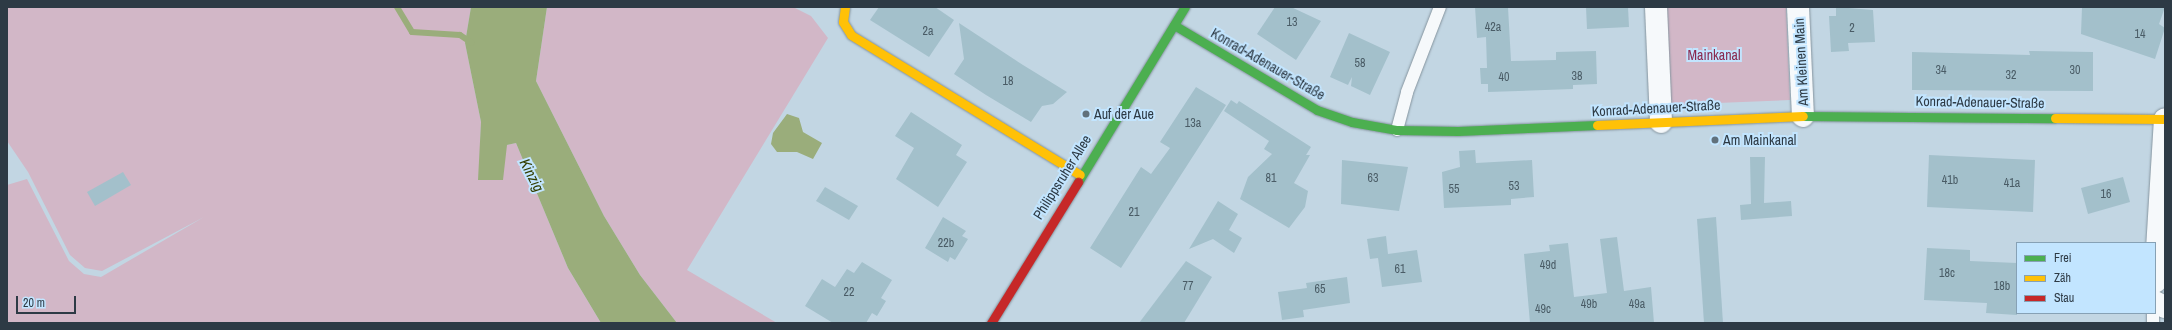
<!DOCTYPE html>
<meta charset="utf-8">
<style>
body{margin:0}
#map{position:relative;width:2172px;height:330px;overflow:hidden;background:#c2d6e3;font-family:"Archivo Narrow",sans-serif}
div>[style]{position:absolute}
.green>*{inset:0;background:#d2b7c7}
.water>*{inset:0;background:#9aad7b}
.stream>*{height:6px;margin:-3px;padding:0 3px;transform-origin:3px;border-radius:3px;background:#9aad7b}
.building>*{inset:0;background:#a3c0cb}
.roads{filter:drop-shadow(0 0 1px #85949e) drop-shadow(0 0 1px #85949e)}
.lane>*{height:12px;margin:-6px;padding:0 6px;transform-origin:6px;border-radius:6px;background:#f6f9fb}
.street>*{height:22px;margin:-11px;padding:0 11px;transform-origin:11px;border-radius:11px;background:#f6f9fb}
.fast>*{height:9px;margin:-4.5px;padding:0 4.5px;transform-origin:4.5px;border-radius:4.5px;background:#4caf50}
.slow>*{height:9px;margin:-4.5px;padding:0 4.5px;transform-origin:4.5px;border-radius:4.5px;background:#ffc107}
.jam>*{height:9px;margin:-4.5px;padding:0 4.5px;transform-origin:4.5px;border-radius:4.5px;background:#c62828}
.dots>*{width:11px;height:11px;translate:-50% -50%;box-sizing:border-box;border:2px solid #c2e5ff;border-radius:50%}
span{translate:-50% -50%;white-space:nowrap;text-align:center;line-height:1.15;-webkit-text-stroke:4px #c2e5ff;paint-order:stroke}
.number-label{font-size:12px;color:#4a5c66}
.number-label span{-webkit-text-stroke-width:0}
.park-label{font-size:14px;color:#89284e}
.street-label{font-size:14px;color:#2d3a45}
.poi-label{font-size:14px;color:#2d3a45}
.left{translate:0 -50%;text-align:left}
.water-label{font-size:15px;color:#333e01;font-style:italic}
.frame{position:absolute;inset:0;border:8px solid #2d3a45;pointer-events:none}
.legend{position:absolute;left:2016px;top:242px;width:140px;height:72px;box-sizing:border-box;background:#c2e5ff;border:1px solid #86a1b5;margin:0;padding:5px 7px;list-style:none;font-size:12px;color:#2d3a45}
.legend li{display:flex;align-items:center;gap:8px;height:20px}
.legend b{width:20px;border:1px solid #86a1b5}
.scale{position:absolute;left:16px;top:296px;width:60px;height:18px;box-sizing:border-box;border:2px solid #2d3a45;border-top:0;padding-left:5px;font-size:12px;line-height:14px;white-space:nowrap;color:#2d3a45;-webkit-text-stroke:3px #c2e5ff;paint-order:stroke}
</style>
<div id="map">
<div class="green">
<div style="clip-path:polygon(7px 7px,471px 7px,465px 43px,481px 122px,479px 180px,507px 145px,516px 143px,568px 268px,601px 323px,7px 323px,7px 185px,27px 179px,69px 261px,84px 274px,101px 277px,204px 217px,102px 271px,85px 268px,70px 255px,28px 172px,7px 141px)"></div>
<div style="clip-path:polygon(547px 7px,793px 7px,811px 16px,828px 38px,687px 270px,777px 323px,677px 323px,640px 275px,604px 216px,536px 81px)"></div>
<div style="clip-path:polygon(1663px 7px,1786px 7px,1790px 100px,1667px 105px)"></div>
</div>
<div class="water">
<div style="clip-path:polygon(471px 7px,547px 7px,536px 81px,604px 216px,640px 275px,677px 323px,601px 323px,568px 268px,516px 143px,507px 145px,503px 180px,478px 180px,481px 122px,465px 43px)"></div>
<div style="clip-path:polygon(787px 114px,799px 118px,803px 132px,822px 143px,813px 159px,797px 152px,777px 152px,771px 144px,773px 133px)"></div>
</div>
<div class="stream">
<div style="left:397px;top:7px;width:29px;rotate:59deg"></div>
<div style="left:412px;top:32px;width:48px;rotate:3.6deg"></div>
<div style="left:460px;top:35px;width:14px;rotate:34deg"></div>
</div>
<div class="building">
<div style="clip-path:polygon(879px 7px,935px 7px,954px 20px,929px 57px,870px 20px)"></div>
<div style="clip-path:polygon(1275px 7px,1291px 7px,1321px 21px,1296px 60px,1257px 34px)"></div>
<div style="clip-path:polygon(1475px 7px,1508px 7px,1511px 61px,1556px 60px,1556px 52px,1596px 51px,1597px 84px,1573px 85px,1573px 89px,1488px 92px,1488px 84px,1481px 84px,1480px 68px,1487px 68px,1486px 37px,1477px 38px)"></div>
<div style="clip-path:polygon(1586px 7px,1628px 7px,1629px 27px,1587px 29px)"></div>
<div style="clip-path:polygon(1836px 7px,1873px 10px,1875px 42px,1848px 43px,1849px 51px,1831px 52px,1829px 16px,1836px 16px)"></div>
<div style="clip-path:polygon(2082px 7px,2165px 7px,2159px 24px,2165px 28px,2155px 59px,2081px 34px)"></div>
<div style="clip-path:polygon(959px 23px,1023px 65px,1067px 92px,1053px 104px,1042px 106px,1031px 122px,986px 95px,954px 74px,964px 59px)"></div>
<div style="clip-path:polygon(1349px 33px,1390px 52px,1370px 95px,1351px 86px,1352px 77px,1348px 85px,1330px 77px)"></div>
<div style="clip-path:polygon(2029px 51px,2093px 52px,2093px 91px,1912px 90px,1912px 52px,2030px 55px)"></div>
<div style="clip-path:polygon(1196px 87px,1226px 105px,1121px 268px,1090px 248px,1141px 167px,1151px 174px,1170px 148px,1160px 142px)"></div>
<div style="clip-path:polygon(1231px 100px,1237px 104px,1239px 101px,1311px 147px,1306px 155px,1310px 155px,1294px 183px,1308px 191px,1305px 207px,1289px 228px,1240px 199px,1248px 177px,1272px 154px,1264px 149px,1269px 141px,1224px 111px)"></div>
<div style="clip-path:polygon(911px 112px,962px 145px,956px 155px,967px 162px,938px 207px,896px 179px,914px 148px,895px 136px)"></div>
<div style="clip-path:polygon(1475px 150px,1476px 163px,1532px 160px,1534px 197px,1511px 199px,1511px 205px,1444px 208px,1442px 172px,1460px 167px,1459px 151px)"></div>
<div style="clip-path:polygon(1929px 155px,2035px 160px,2033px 212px,1927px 207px)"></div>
<div style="clip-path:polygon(1750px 157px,1765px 157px,1764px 203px,1791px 201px,1792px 216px,1741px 220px,1740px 205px,1751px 204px)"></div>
<div style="clip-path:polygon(1342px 160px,1408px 167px,1399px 211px,1341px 204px)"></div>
<div style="clip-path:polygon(123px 172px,131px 185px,95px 206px,87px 192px)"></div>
<div style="clip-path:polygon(2123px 177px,2130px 202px,2088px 214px,2081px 188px)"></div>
<div style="clip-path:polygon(825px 187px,858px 206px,849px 220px,816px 201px)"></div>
<div style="clip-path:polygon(1218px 201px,1238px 214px,1229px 230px,1242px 238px,1234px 253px,1213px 239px,1189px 249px)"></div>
<div style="clip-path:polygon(943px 217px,966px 231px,962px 236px,968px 239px,955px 260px,950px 257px,948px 262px,925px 248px)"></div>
<div style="clip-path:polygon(1716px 217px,1723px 323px,1704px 323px,1697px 219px)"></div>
<div style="clip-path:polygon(1386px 236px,1388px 254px,1417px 250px,1422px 282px,1382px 287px,1378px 258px,1370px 259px,1367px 239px)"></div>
<div style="clip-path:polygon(1617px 237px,1624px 291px,1651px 287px,1654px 323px,1530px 323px,1524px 254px,1550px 251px,1549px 245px,1568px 243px,1574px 297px,1607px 293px,1600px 239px)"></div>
<div style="clip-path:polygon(1927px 248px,1970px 250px,1970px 261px,2017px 263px,2017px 315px,1986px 313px,1987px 303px,1924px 300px)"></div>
<div style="clip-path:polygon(1186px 261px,1212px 277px,1184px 323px,1139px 323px)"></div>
<div style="clip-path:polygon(862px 262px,892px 280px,881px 298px,886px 301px,877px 316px,872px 313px,866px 323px,833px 323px,805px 306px,822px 279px,835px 287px,847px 269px,854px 273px)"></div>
<div style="clip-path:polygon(1347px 277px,1350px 303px,1303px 310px,1304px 317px,1282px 320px,1278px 292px,1307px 288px,1306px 283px)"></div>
</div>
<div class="roads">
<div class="lane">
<div style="left:1397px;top:130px;width:39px;rotate:-75deg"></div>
<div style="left:1407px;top:92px;width:91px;rotate:-68.8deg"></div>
<div style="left:2153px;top:323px;width:10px;rotate:-90deg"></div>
</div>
<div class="street">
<div style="left:1656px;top:7px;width:115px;rotate:87.5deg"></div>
<div style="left:1798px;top:7px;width:109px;rotate:87.4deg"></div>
<div style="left:2155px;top:282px;width:163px;rotate:-86.5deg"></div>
<div style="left:2155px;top:302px;width:11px;rotate:27deg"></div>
</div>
<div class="fast">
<div style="left:1174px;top:25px;width:166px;rotate:30.7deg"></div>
<div style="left:1317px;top:110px;width:37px;rotate:19deg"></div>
<div style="left:1352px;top:122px;width:46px;rotate:10.1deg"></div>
<div style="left:1397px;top:130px;width:61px;rotate:0.9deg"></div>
<div style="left:1458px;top:131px;width:139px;rotate:-2.5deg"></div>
<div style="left:1803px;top:116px;width:252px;rotate:0.5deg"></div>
<div style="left:1078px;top:182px;width:205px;rotate:-58.6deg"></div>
</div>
<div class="slow">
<div style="left:845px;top:7px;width:15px;rotate:98deg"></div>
<div style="left:843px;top:22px;width:15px;rotate:58deg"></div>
<div style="left:851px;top:35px;width:268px;rotate:31.4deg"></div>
<div style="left:2055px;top:118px;width:110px;rotate:0.5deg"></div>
<div style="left:1597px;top:125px;width:206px;rotate:-2.5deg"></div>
</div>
<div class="jam">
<div style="left:991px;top:323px;width:166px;rotate:-58.3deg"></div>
</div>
</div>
<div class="dots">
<div style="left:1086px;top:114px;background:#61717c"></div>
<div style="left:1715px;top:140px;background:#61717c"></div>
</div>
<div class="number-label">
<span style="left:1292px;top:23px">13</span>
<span style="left:1493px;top:28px">42a</span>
<span style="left:1852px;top:29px">2</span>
<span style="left:928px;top:32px">2a</span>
<span style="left:2140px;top:35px">14</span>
<span style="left:1360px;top:64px">58</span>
<span style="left:1941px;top:71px">34</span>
<span style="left:2075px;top:71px">30</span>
<span style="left:2011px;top:76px">32</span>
<span style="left:1577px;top:77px">38</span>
<span style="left:1504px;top:78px">40</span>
<span style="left:1008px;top:82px">18</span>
<span style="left:1193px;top:124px">13a</span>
<span style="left:1271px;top:179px">81</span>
<span style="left:1373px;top:179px">63</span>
<span style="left:1950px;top:181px">41b</span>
<span style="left:2012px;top:184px">41a</span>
<span style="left:1514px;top:187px">53</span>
<span style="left:1454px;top:190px">55</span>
<span style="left:2106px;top:195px">16</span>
<span style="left:1134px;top:213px">21</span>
<span style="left:946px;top:244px">22b</span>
<span style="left:1548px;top:266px">49d</span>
<span style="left:1400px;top:270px">61</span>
<span style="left:1947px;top:274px">18c</span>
<span style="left:1188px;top:287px">77</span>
<span style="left:2002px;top:287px">18b</span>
<span style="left:1320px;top:290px">65</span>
<span style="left:849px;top:293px">22</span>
<span style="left:1589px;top:305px">49b</span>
<span style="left:1637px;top:305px">49a</span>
<span style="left:1543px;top:310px">49c</span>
</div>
<div class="park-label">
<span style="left:1714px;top:55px">Mainkanal</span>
</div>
<div class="street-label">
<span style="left:1801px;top:62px;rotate:-93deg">Am Kleinen Main</span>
<span style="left:1268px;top:64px;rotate:30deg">Konrad-Adenauer-Straße</span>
<span style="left:1980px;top:102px;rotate:1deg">Konrad-Adenauer-Straße</span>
<span style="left:1656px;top:108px;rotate:-3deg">Konrad-Adenauer-Straße</span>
<span style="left:1062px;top:177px;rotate:-58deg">Philippsruher Allee</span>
</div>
<div class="poi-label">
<span class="left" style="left:1094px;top:114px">Auf der Aue</span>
<span class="left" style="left:1723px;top:140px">Am Mainkanal</span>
</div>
<div class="water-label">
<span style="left:532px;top:175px;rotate:63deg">Kinzig</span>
</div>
<div class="frame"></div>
<ul class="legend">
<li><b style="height:5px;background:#4caf50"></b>Frei</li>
<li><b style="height:5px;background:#ffc107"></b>Zäh</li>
<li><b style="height:5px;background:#c62828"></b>Stau</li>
</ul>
<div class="scale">20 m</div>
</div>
